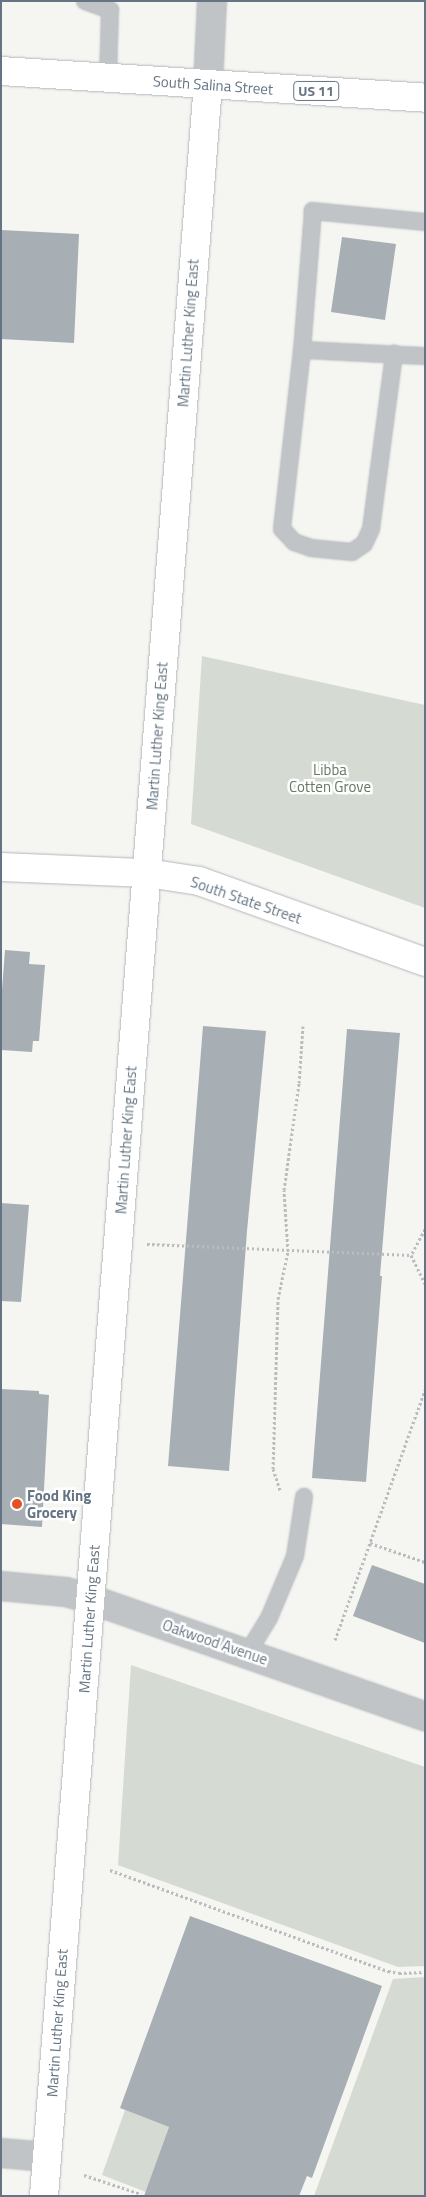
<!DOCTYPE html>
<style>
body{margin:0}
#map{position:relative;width:426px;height:2197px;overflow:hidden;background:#f5f5f1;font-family:"Titillium Web",sans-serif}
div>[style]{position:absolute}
.green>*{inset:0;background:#d5dbd2}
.building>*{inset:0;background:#a7afb4}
.path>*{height:3px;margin-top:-1.5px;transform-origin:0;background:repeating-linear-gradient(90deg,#babcbe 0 2.5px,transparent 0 5px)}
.roads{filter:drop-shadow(0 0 1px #b2b7bc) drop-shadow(0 0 1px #b2b7bc)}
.lane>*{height:16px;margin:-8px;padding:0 8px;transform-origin:8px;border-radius:8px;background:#c0c4c7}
.street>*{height:28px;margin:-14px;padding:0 14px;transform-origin:14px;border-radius:14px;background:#c0c4c7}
.secondary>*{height:28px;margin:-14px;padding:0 14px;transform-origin:14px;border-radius:14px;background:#fff}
.primary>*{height:28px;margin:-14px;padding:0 14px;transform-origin:14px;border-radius:14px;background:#fff}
.dots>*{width:14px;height:14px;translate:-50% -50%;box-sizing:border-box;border:2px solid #fff;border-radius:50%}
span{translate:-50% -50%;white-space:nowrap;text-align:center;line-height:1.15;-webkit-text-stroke:5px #fff;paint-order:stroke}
.shield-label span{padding:1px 4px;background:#fff;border:1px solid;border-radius:4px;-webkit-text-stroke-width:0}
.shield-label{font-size:14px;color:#647482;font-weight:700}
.street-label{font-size:15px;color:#647482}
.park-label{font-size:15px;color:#677963}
.poi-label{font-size:15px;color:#647482;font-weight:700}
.left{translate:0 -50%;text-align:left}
.frame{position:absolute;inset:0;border:2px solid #647482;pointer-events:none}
</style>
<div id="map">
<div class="green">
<div style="clip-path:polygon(202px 656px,425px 705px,425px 908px,191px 824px)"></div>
<div style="clip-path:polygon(131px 1665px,425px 1767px,425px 1966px,398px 1967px,118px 1865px)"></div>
<div style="clip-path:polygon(425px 1977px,425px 2196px,314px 2196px,393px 1979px)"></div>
<div style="clip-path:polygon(125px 2110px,169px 2127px,146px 2192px,102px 2175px)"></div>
</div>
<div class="building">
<div style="clip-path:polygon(1px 230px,79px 234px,74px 343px,1px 339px)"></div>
<div style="clip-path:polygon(342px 237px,396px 244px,385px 320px,331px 312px)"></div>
<div style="clip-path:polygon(5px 950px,30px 952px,29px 964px,45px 965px,39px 1041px,33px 1041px,32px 1052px,1px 1050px,1px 1003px)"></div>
<div style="clip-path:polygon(203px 1026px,266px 1031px,247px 1231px,229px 1471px,168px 1466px)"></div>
<div style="clip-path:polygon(347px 1029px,400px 1033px,380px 1276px,382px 1276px,366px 1482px,312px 1478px)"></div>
<div style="clip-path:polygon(1px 1203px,29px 1205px,21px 1302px,1px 1301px)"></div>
<div style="clip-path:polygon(1px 1389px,39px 1391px,39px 1394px,49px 1395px,42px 1527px,1px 1524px)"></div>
<div style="clip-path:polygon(372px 1565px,425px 1584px,425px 1643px,353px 1616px)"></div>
<div style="clip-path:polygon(190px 1916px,382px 1986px,312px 2178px,307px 2176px,299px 2196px,144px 2196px,169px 2127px,120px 2108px)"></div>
</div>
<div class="path">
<div style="left:425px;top:1229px;width:30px;rotate:118deg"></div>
<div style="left:411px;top:1255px;width:32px;rotate:64deg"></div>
<div style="left:147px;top:1244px;width:264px;rotate:2.4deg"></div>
<div style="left:280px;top:1490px;width:22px;rotate:-108deg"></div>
<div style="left:273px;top:1469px;width:170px;rotate:-88.3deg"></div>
<div style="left:278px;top:1299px;width:49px;rotate:-78.2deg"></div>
<div style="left:288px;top:1251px;width:61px;rotate:-93.8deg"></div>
<div style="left:284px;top:1190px;width:108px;rotate:-82deg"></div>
<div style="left:299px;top:1083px;width:57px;rotate:-86deg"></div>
<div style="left:370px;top:1543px;width:58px;rotate:19.1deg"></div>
<div style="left:335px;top:1640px;width:266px;rotate:-70.2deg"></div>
<div style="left:110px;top:1870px;width:296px;rotate:20deg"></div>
<div style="left:388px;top:1971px;width:11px;rotate:10deg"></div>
<div style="left:399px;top:1973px;width:26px;rotate:-2deg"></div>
<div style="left:84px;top:2175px;width:60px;rotate:18.4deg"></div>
</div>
<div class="roads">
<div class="lane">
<div style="left:85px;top:1px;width:27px;rotate:20deg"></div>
<div style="left:110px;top:10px;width:68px;rotate:91.7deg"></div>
<div style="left:425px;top:222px;width:113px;rotate:-174.4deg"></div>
<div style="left:313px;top:211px;width:139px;rotate:94.5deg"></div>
<div style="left:302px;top:350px;width:123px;rotate:2.8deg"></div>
<div style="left:302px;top:350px;width:180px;rotate:96.4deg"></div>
<div style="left:282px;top:529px;width:18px;rotate:47deg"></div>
<div style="left:294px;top:542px;width:18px;rotate:19deg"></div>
<div style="left:311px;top:548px;width:41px;rotate:5.6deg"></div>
<div style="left:352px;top:552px;width:14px;rotate:-34deg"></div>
<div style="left:364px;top:544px;width:17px;rotate:-65deg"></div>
<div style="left:371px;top:529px;width:177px;rotate:-82.5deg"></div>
<div style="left:247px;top:1654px;width:42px;rotate:-58.6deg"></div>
<div style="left:269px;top:1618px;width:67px;rotate:-67.2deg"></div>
<div style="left:295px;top:1556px;width:60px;rotate:-81.3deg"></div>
</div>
<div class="street">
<div style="left:208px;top:85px;width:84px;rotate:-87.3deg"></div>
<div style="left:1px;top:1586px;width:65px;rotate:5.3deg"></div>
<div style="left:66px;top:1592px;width:25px;rotate:16deg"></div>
<div style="left:90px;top:1599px;width:355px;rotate:19.3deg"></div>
<div style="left:1px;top:2153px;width:46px;rotate:5deg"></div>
</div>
<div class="secondary">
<div style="left:1px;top:867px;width:146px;rotate:2.4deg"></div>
<div style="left:147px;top:873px;width:53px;rotate:8.7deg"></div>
<div style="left:199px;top:881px;width:240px;rotate:19.7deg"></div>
<div style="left:44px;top:2196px;width:2117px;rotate:-85.56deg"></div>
</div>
<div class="primary">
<div style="left:1px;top:71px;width:425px;rotate:3.6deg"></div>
</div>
</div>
<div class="dots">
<div style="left:17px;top:1504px;background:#e15325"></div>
</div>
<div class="shield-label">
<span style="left:316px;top:91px">US 11</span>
</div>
<div class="street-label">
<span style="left:213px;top:85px;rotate:4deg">South Salina Street</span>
<span style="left:188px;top:333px;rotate:-86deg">Martin Luther King East</span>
<span style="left:157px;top:736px;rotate:-86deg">Martin Luther King East</span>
<span style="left:246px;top:900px;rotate:19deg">South State Street</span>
<span style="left:126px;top:1140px;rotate:-86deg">Martin Luther King East</span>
<span style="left:89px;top:1619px;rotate:-86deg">Martin Luther King East</span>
<span style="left:215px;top:1642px;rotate:19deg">Oakwood Avenue</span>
<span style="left:57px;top:2023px;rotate:-86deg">Martin Luther King East</span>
</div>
<div class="park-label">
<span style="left:330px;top:778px">Libba<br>Cotten Grove</span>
</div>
<div class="poi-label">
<span class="left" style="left:27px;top:1504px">Food King<br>Grocery</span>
</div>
<div class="frame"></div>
</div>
